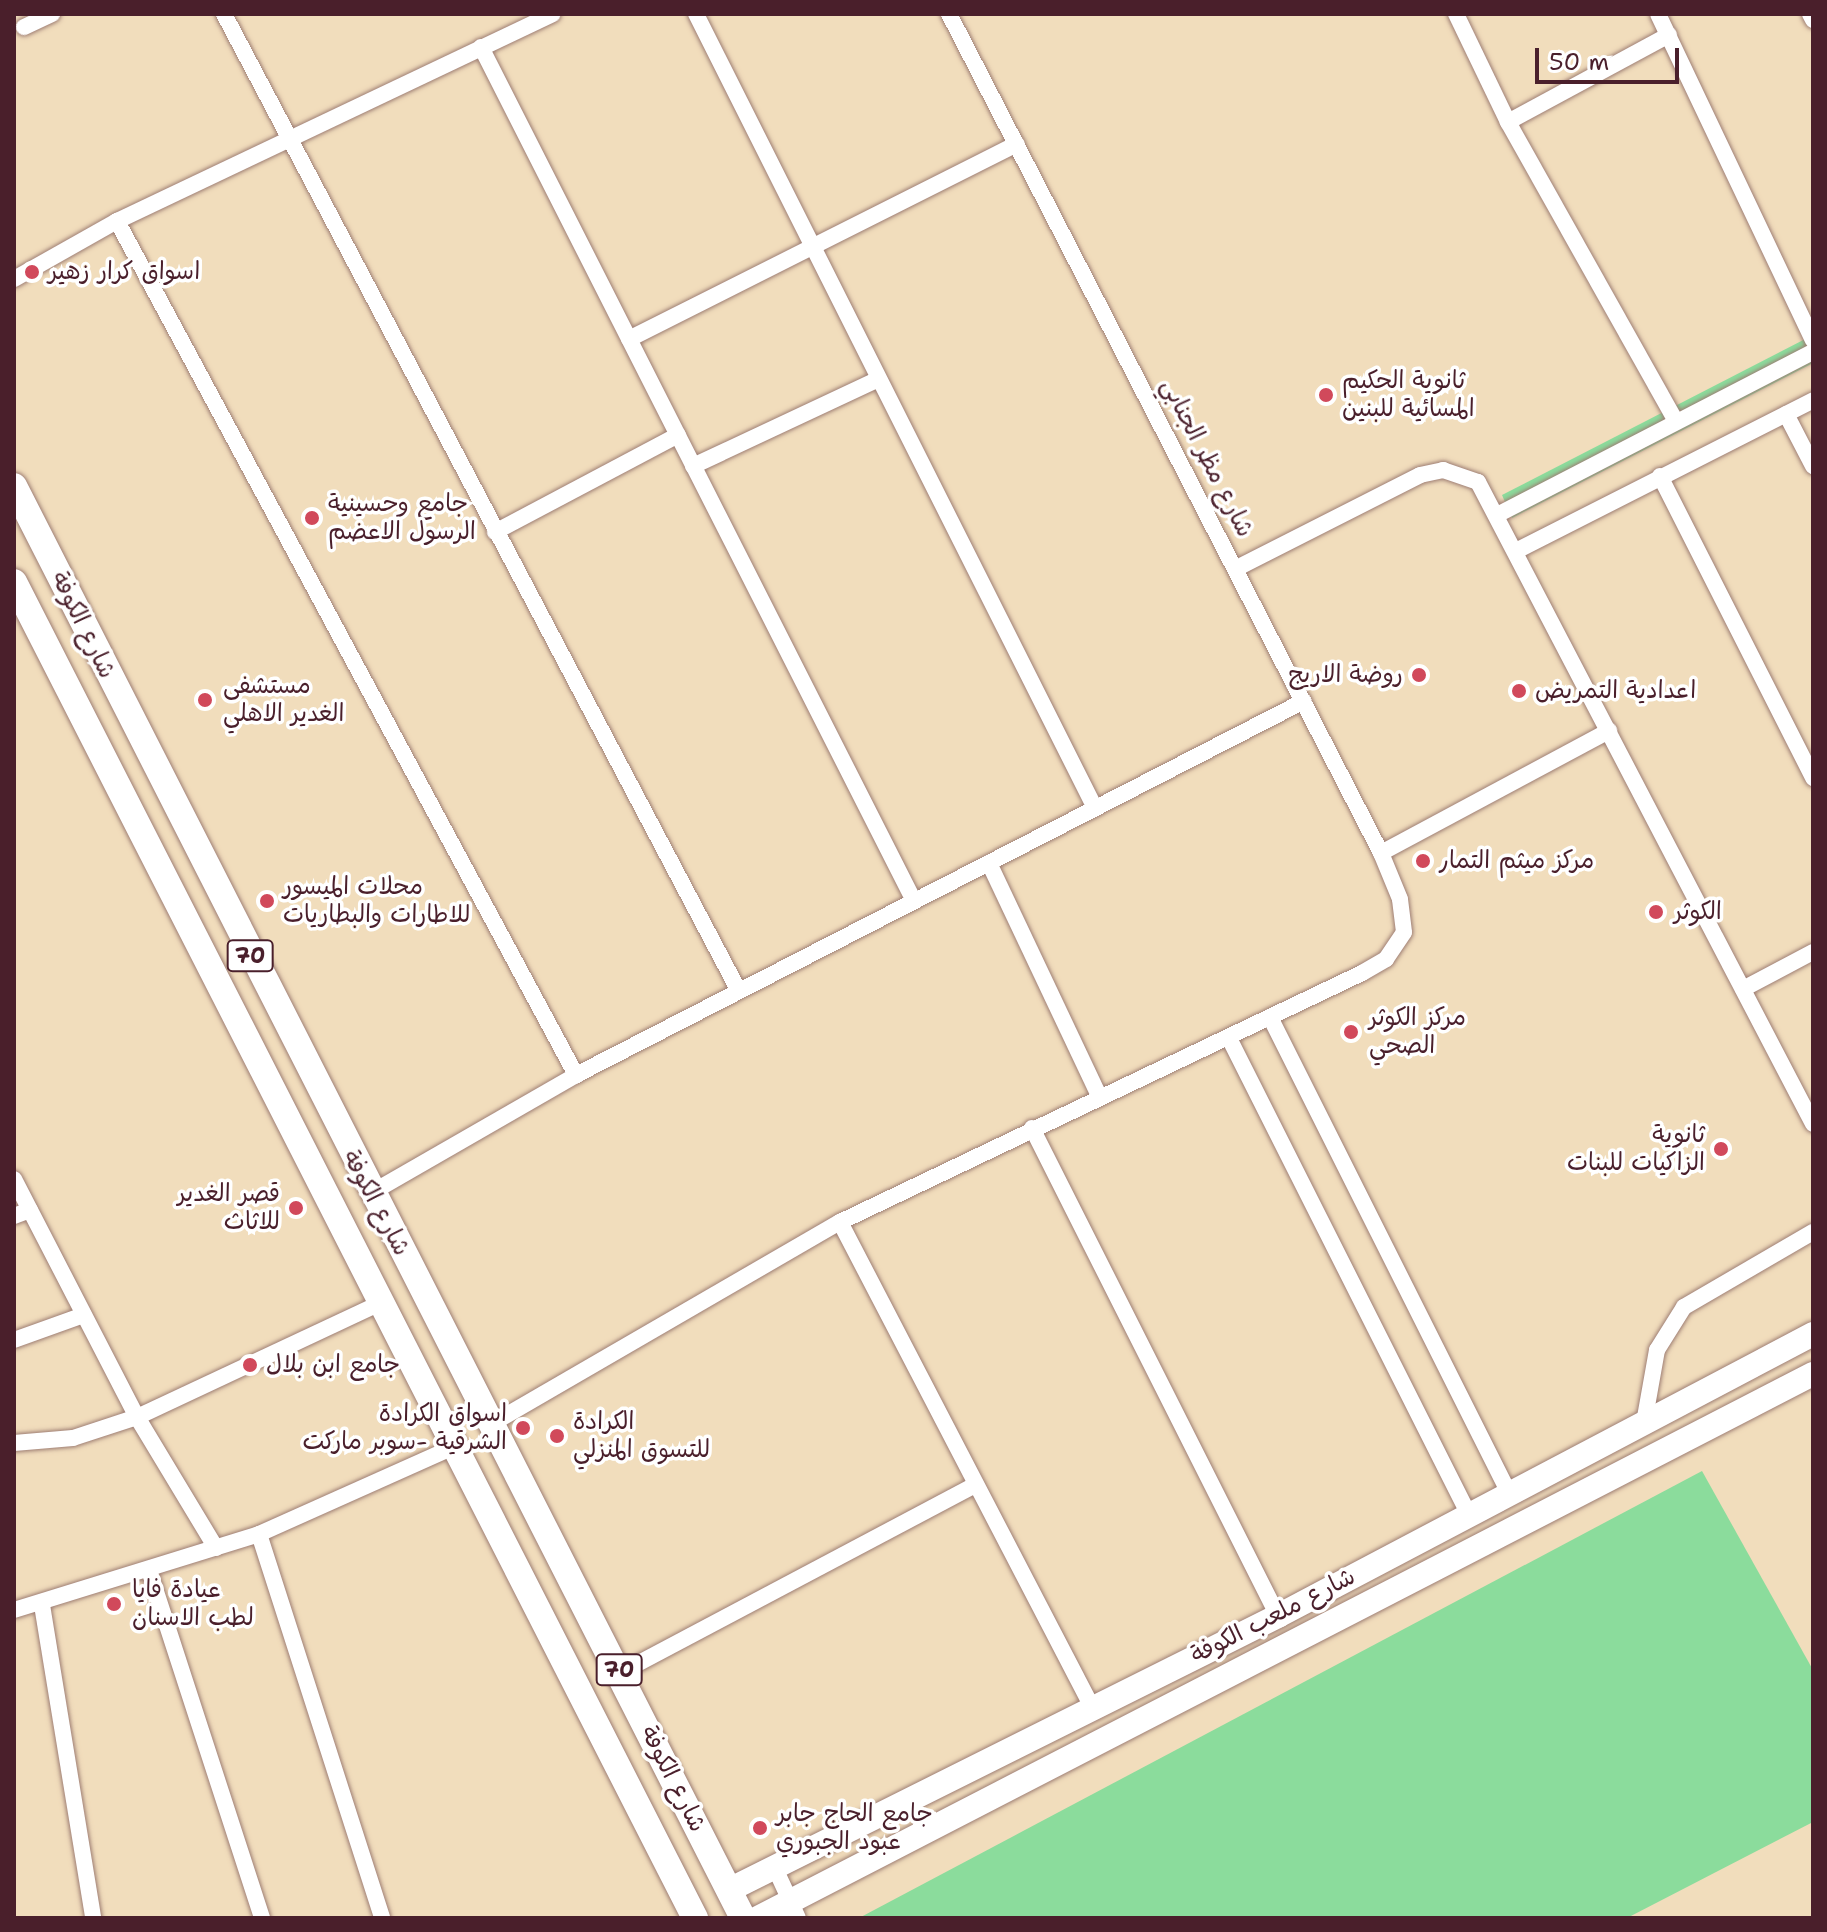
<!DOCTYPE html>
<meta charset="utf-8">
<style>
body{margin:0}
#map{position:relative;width:1827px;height:1932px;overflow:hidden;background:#f1ddbc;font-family:"Shantell Sans","Playpen Sans Arabic",sans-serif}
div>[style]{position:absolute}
.green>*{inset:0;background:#8bdc9c}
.roads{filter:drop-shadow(0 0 2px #9e7e74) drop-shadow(0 0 2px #9e7e74)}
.minor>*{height:16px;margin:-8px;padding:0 8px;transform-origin:8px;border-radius:8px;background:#fff}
.primary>*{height:24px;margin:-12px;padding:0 12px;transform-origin:12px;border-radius:12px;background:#fff}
.trunk>*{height:26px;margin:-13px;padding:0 13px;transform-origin:13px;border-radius:13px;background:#fff}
.dots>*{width:22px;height:22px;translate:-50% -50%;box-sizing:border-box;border:4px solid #fff;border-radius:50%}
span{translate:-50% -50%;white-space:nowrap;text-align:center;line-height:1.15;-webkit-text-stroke:7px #fff;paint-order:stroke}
.shield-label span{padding:2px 6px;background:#fff;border:2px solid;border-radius:6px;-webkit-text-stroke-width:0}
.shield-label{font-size:22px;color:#4a1f2b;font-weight:700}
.poi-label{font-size:24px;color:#4a1f2b}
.left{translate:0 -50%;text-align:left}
.right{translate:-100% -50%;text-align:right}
.street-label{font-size:24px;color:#4a1f2b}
.frame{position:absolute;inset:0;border:16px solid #4a1f2b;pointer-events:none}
.scale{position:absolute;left:1535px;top:48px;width:144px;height:36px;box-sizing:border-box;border:4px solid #4a1f2b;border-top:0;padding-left:10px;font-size:24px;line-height:28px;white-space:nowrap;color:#4a1f2b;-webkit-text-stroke:6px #fff;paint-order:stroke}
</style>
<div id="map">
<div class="green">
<div style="clip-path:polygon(1813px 335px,1813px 363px,1512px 518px,1502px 495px)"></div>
<div style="clip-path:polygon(1702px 1471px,1813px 1670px,1813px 1822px,1627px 1918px,859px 1918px)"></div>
</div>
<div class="roads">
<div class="minor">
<div style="left:224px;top:14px;width:1104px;rotate:62.21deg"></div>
<div style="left:696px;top:14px;width:889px;rotate:63.32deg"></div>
<div style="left:1456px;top:14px;width:120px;rotate:64.3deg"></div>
<div style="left:1508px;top:122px;width:341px;rotate:60.7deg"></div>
<div style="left:1658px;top:14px;width:361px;rotate:64.6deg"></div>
<div style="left:1810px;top:14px;width:7px;rotate:63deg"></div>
<div style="left:24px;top:27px;width:31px;rotate:-25deg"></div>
<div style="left:481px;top:47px;width:957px;rotate:63.11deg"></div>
<div style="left:1508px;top:122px;width:183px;rotate:-28.4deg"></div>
<div style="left:117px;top:221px;width:970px;rotate:61.74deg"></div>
<div style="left:14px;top:279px;width:118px;rotate:-29.4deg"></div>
<div style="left:117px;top:221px;width:482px;rotate:-25.4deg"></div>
<div style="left:629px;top:339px;width:434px;rotate:-26.7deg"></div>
<div style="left:1786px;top:414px;width:59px;rotate:62.6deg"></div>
<div style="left:693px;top:466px;width:205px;rotate:-25.1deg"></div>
<div style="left:1660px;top:476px;width:339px;rotate:63.1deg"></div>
<div style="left:1497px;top:515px;width:356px;rotate:-27.3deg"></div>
<div style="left:495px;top:532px;width:207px;rotate:-27.9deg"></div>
<div style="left:1516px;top:551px;width:333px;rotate:-26.9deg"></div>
<div style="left:1237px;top:568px;width:205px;rotate:-26.9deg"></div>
<div style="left:1420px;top:475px;width:24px;rotate:-12deg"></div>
<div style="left:1443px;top:470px;width:37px;rotate:19deg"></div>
<div style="left:1478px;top:482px;width:724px;rotate:62.44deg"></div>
<div style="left:1381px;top:853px;width:259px;rotate:-28.2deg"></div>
<div style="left:989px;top:863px;width:258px;rotate:64.7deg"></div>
<div style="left:1743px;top:989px;width:79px;rotate:-27.9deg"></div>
<div style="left:1270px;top:1017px;width:533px;rotate:63.34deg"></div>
<div style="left:1229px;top:1038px;width:534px;rotate:63.29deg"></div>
<div style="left:1032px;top:1128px;width:546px;rotate:63.25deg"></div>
<div style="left:14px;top:1179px;width:268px;rotate:62.7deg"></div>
<div style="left:137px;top:1417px;width:153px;rotate:58.9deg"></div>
<div style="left:371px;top:1193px;width:237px;rotate:-29.9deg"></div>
<div style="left:576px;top:1075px;width:818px;rotate:-27.19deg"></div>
<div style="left:14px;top:1216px;width:17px;rotate:-21deg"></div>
<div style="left:840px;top:1222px;width:544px;rotate:62.54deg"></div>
<div style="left:14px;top:1340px;width:74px;rotate:-19.7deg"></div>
<div style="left:493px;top:1423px;width:401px;rotate:-30.1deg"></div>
<div style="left:840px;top:1222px;width:578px;rotate:-25.5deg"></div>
<div style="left:1362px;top:973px;width:28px;rotate:-30deg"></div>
<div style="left:1386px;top:959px;width:32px;rotate:-56deg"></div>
<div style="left:1404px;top:932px;width:33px;rotate:-97deg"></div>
<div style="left:1400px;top:899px;width:50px;rotate:-112.4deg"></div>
<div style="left:1381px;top:853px;width:944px;rotate:-117.24deg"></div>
<div style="left:1644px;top:1423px;width:74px;rotate:-79.9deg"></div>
<div style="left:1657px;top:1350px;width:51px;rotate:-57.9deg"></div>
<div style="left:1684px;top:1307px;width:149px;rotate:-30.2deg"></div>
<div style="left:14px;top:1443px;width:59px;rotate:-4.8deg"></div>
<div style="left:73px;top:1438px;width:67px;rotate:-18.2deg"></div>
<div style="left:137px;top:1417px;width:274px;rotate:-25.1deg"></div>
<div style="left:259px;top:1534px;width:403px;rotate:72.2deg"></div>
<div style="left:149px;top:1570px;width:366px;rotate:72deg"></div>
<div style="left:42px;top:1605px;width:317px;rotate:80.7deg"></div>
<div style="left:14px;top:1610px;width:257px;rotate:-17.2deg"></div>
<div style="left:259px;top:1534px;width:218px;rotate:-24.1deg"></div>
<div style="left:620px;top:1673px;width:402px;rotate:-27.9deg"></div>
<div style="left:774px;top:1866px;width:57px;rotate:65.2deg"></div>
</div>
<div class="primary">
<div style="left:729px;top:1890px;width:614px;rotate:-26.52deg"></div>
<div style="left:1278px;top:1616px;width:605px;rotate:-27.79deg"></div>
<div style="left:758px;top:1918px;width:1187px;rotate:-27.28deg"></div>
</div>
<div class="trunk">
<div style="left:14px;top:486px;width:1607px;rotate:63.02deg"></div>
<div style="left:14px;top:582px;width:1500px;rotate:62.99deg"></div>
</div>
</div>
<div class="dots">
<div style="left:32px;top:272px;background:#d1495b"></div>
<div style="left:1326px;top:395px;background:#d1495b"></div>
<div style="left:312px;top:518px;background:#d1495b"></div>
<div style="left:1419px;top:675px;background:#d1495b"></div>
<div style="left:1519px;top:691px;background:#d1495b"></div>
<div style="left:205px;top:700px;background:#d1495b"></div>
<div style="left:1423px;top:861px;background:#d1495b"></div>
<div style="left:267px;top:901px;background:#d1495b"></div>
<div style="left:1656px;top:912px;background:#d1495b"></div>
<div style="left:1351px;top:1032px;background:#d1495b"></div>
<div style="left:1721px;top:1149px;background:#d1495b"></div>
<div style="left:296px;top:1208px;background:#d1495b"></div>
<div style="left:250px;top:1365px;background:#d1495b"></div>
<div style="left:523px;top:1428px;background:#d1495b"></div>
<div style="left:557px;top:1436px;background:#d1495b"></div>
<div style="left:114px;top:1604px;background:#d1495b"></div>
<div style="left:760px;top:1828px;background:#d1495b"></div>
</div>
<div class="shield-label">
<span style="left:250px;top:956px">70</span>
<span style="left:619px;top:1670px">70</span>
</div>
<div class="poi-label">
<span class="left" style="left:48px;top:272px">اسواق كرار زهير</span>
<span class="left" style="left:1342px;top:395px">ثانوية الحكيم<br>المسائية للبنين</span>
<span class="left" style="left:328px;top:518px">جامع وحسينية<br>الرسول الاعضم</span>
<span class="right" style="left:1403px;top:675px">روضة الاريج</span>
<span class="left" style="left:223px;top:700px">مستشفى<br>الغدير الاهلي</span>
<span class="left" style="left:1535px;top:691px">اعدادية التمريض</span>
<span class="left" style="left:1439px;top:861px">مركز ميثم التمار</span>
<span class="left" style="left:283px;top:901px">محلات الميسور<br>للاطارات والبطاريات</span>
<span class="left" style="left:1674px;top:912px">الكوثر</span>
<span class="left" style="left:1369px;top:1032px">مركز الكوثر<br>الصحي</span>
<span class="right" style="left:1705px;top:1149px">ثانوية<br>الزاكيات للبنات</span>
<span class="right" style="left:280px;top:1208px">قصر الغدير<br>للاثاث</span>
<span class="left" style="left:266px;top:1365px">جامع ابن بلال</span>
<span class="right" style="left:507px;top:1428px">اسواق الكرادة<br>الشرقية -سوبر ماركت</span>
<span class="left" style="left:573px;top:1436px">الكرادة<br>للتسوق المنزلي</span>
<span class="left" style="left:132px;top:1604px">عيادة فايا<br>لطب الاسنان</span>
<span class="left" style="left:776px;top:1828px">جامع الحاج جابر<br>عبود الجبوري</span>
</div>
<div class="street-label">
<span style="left:1207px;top:458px;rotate:63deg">شارع مظر الجنابي</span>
<span style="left:83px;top:625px;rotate:64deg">شارع الكوفة</span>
<span style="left:376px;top:1203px;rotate:62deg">شارع الكوفة</span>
<span style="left:1273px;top:1616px;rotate:-27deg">شارع ملعب الكوفة</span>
<span style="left:673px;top:1779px;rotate:63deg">شارع الكوفة</span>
</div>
<div class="frame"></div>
<div class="scale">50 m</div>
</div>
